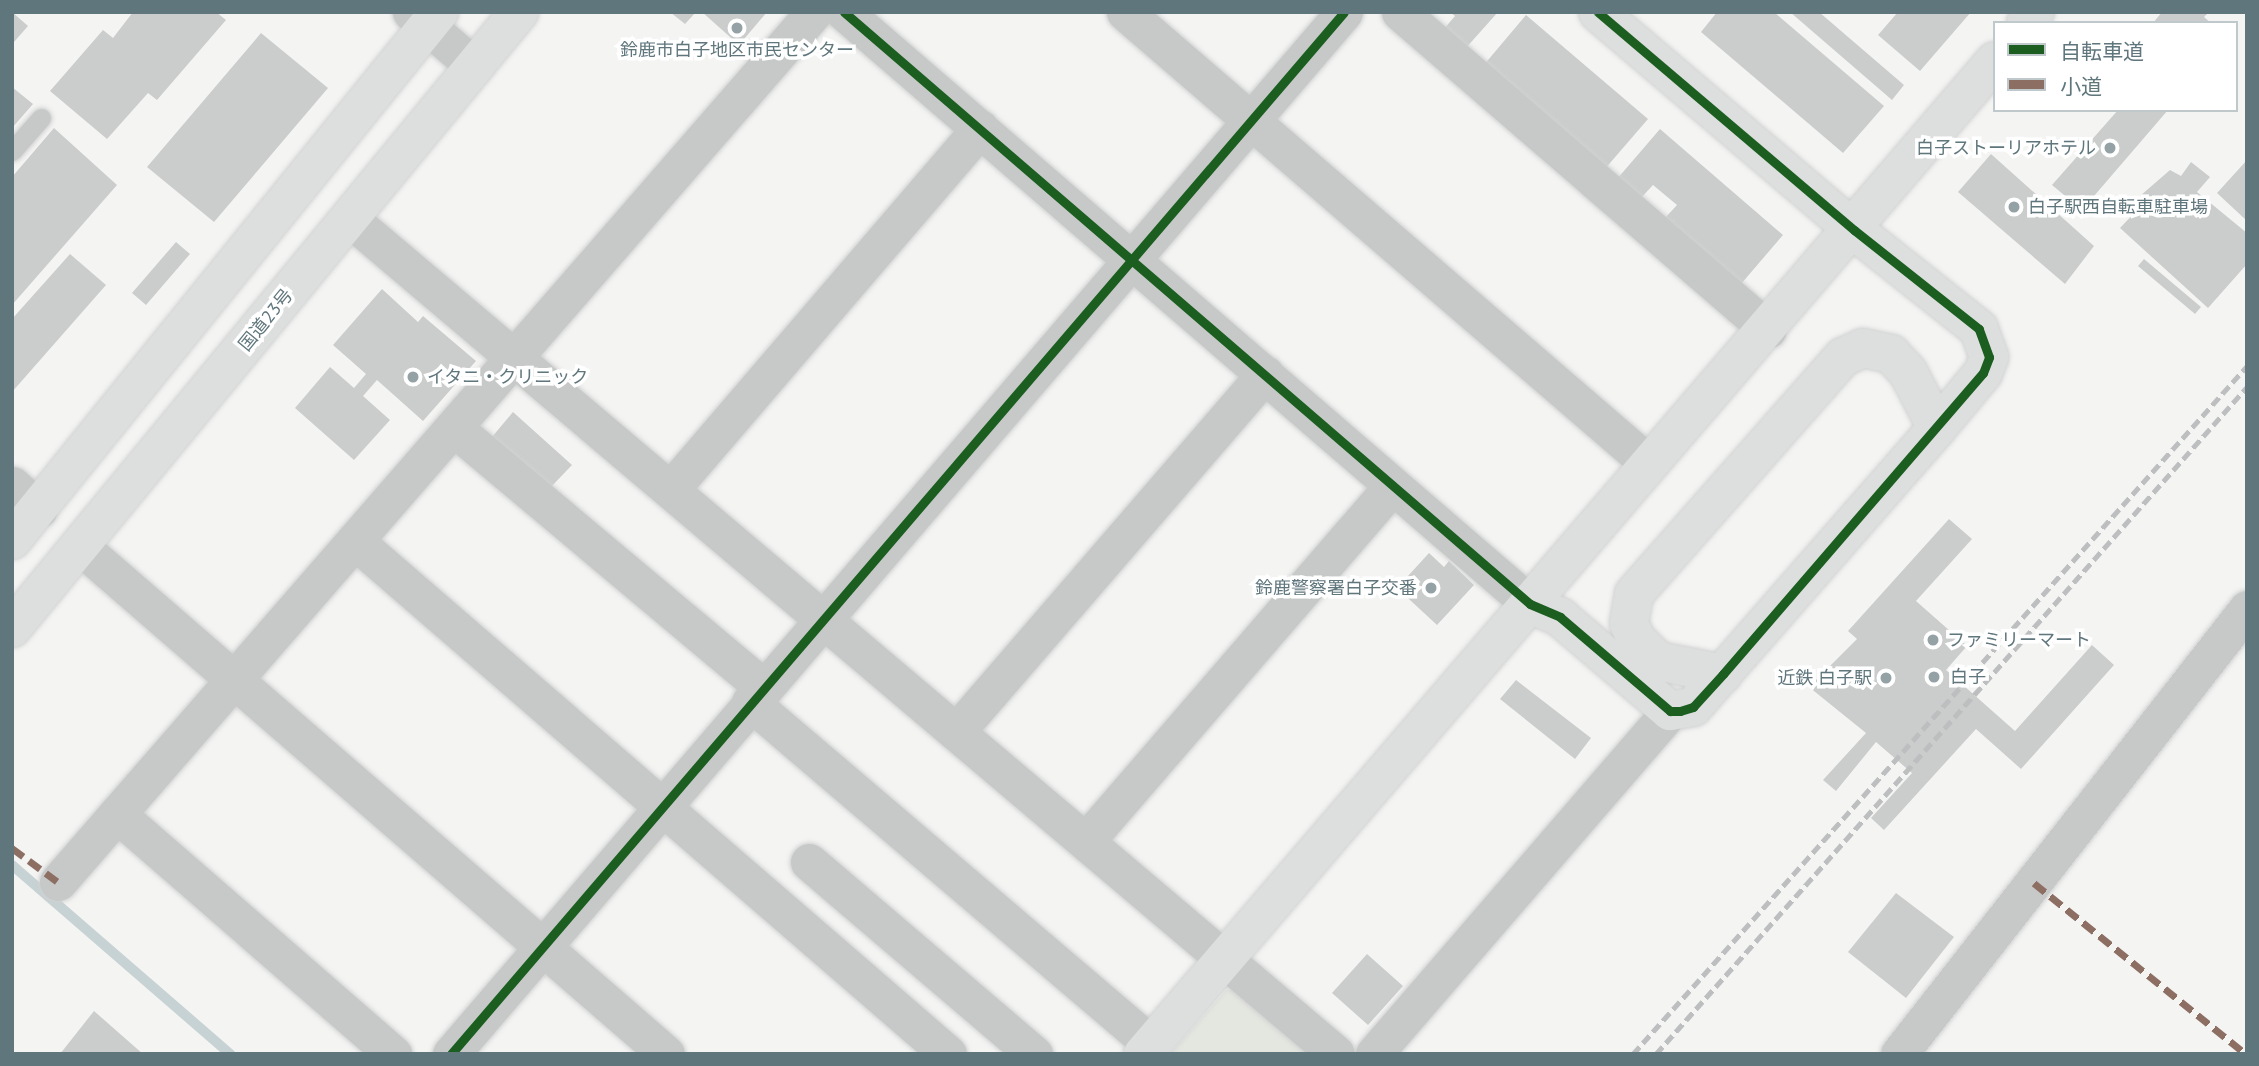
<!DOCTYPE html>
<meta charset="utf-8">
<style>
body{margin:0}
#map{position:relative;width:2259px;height:1066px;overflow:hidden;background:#f4f4f3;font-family:"PT Sans","Noto Sans JP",sans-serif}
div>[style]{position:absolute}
.green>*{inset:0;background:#e4e6e0}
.stream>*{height:10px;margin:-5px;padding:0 5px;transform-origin:5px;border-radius:5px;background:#c6d2d3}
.building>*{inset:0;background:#cbcdcd}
.roads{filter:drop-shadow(0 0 2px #d0d1d1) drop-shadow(0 0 2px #d0d1d1)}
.lane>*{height:19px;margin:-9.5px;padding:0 9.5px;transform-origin:9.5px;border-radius:9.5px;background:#c7c9c9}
.street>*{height:37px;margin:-18.5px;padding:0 18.5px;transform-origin:18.5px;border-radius:18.5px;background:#c7c9c9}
.secondary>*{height:38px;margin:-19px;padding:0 19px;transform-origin:19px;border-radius:19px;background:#dddede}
.highway>*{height:38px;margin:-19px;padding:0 19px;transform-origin:19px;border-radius:19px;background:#dddede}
.rail>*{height:5px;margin-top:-2.5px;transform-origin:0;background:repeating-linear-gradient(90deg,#bdbebf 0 10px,transparent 0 15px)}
.quiet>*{height:7px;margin-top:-3.5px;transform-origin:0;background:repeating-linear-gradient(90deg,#8d6e63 0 14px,transparent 0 21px)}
.cycleway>*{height:9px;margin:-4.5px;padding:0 4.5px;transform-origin:4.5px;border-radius:4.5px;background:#1b5e20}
.dots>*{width:19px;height:19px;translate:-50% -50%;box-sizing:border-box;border:4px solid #fff;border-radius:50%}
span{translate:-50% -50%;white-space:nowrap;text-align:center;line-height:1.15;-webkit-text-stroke:7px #fff;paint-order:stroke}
.poi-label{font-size:18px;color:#60767d}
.right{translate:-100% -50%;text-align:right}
.left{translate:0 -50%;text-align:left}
.street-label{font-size:18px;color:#60767d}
.frame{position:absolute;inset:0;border:14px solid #60767d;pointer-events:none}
.legend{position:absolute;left:1993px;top:21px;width:245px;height:91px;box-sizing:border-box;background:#fff;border:2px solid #bfc8cb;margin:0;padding:9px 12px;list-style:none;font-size:21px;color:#60767d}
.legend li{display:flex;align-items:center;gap:14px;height:35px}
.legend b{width:35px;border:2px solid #bfc8cb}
</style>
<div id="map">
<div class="green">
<div style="clip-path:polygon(1249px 988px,1324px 1054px,1170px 1054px,1226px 990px)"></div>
</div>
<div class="stream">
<div style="left:12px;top:865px;width:289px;rotate:40.9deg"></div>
</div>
<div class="building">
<div style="clip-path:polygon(12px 12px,28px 26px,14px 42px,12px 40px)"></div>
<div style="clip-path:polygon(133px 12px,216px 12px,226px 20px,157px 100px,148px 93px,107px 139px,50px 91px,103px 30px,113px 38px)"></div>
<div style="clip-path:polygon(670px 12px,696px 12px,685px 24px)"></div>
<div style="clip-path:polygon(702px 12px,767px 12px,739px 45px)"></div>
<div style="clip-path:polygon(1450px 12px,1498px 12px,1465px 49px,1443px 30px,1455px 16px)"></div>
<div style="clip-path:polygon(1717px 12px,1774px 12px,1884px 106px,1843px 153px,1701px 32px)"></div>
<div style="clip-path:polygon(1790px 12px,1819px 12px,1904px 85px,1892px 100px)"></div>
<div style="clip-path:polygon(1898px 12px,1971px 12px,1920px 71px,1878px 35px)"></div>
<div style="clip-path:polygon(2162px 12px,2209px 12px,2204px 17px,2211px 23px,2153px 23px)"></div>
<div style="clip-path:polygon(1526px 15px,1648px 119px,1604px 170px,1483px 66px)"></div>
<div style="clip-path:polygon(261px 33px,328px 88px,214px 222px,147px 167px)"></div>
<div style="clip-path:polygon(12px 87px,33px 104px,12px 128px)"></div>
<div style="clip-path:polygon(2118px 110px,2168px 110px,2082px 210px,2052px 185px)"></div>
<div style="clip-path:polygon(54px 128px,117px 185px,12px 305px,12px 177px)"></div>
<div style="clip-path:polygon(1660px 129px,1783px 235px,1741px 284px,1665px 218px,1677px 205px,1653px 185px,1640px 199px,1617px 179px)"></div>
<div style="clip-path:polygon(1991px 154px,2094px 246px,2065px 284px,1958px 192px)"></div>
<div style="clip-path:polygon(2247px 160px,2247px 221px,2217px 193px)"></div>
<div style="clip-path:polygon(2191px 162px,2210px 177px,2197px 192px,2247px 233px,2247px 264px,2208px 308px,2120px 228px,2140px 207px,2140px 196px,2170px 170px,2181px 176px)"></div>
<div style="clip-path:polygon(176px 242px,190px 254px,146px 305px,132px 293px)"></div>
<div style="clip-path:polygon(70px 254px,106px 285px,12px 392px,12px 319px)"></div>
<div style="clip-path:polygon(2144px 259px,2201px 307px,2195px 314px,2138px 266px)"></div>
<div style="clip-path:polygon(382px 289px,418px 322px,423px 316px,476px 361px,423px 421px,377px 380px,363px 396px,390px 420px,354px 460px,295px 408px,330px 367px,354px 388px,366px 374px,333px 345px)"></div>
<div style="clip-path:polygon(513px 412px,572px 465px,550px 488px,492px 437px)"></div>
<div style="clip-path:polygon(1949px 519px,1972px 539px,1916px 601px,1967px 646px,1946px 670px,2015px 731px,2092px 645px,2114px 665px,2021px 769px,1976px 729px,1884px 830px,1871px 818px,1912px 773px,1876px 742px,1836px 791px,1823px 780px,1866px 733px,1809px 687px,1857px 639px,1848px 631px)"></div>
<div style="clip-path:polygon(1429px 553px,1444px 567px,1449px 561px,1474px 585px,1437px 625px,1397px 588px)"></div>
<div style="clip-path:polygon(1516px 680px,1591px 738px,1575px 759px,1500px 699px)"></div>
<div style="clip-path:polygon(1896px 893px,1954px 937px,1906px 998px,1848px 952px)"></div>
<div style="clip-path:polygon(1367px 954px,1403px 986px,1368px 1025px,1332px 993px)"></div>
<div style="clip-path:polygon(94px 1011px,143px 1054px,60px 1054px)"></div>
</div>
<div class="roads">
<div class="lane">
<div style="left:12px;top:151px;width:44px;rotate:-48.7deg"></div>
</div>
<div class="street">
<div style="left:411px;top:12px;width:83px;rotate:40.6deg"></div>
<div style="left:844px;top:12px;width:906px;rotate:40.79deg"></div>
<div style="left:1125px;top:12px;width:691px;rotate:40.77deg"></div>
<div style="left:1400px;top:12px;width:486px;rotate:40.8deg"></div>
<div style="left:349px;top:218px;width:1293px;rotate:40.26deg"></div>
<div style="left:454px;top:428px;width:403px;rotate:40deg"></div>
<div style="left:12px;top:485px;width:36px;rotate:42deg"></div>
<div style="left:671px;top:489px;width:475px;rotate:-49.4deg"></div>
<div style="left:355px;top:541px;width:784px;rotate:40.86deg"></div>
<div style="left:81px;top:547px;width:774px;rotate:40.91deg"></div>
<div style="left:750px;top:702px;width:527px;rotate:40.46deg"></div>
<div style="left:956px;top:732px;width:473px;rotate:-49.2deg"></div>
<div style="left:117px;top:814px;width:366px;rotate:41deg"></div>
<div style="left:1086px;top:841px;width:469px;rotate:-49.2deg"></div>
<div style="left:809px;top:862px;width:296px;rotate:40.5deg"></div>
<div style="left:58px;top:882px;width:1153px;rotate:-49.01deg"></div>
<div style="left:451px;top:1054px;width:1372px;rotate:-49.4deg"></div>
<div style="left:1374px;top:1054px;width:453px;rotate:-49.2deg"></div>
<div style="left:1899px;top:1054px;width:565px;rotate:-51.97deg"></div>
</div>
<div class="secondary">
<div style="left:2026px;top:23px;width:14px;rotate:-51deg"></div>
<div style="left:1530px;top:604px;width:33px;rotate:23deg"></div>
<div style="left:1560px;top:617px;width:145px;rotate:40.5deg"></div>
<div style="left:1670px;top:711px;width:23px;rotate:-10deg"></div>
<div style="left:1693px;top:707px;width:371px;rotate:-48.8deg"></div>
<div style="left:1937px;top:428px;width:72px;rotate:-50.1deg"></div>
<div style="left:1983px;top:373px;width:17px;rotate:-69deg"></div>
<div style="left:1989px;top:357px;width:30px;rotate:-110deg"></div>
<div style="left:1979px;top:329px;width:159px;rotate:-141.6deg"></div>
<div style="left:1854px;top:230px;width:336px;rotate:-139.6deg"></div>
<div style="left:1723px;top:674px;width:66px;rotate:-168.7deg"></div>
<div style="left:1658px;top:661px;width:31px;rotate:-135deg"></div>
<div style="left:1636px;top:639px;width:17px;rotate:-114deg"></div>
<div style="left:1629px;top:623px;width:29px;rotate:-80deg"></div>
<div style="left:1634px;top:594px;width:316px;rotate:-48.6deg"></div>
<div style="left:1843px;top:357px;width:22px;rotate:-24deg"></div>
<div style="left:1863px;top:348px;width:29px;rotate:12deg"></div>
<div style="left:1891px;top:354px;width:25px;rotate:47deg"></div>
<div style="left:1908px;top:372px;width:63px;rotate:62.6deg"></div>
<div style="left:1143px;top:1054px;width:1308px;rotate:-49.37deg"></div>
</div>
<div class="highway">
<div style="left:12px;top:540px;width:679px;rotate:-51.04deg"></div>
<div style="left:12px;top:628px;width:798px;rotate:-50.54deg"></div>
</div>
</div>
<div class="rail">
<div style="left:1633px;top:1054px;width:922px;rotate:-48.25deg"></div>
<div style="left:1656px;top:1054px;width:891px;rotate:-48.46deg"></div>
</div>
<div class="quiet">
<div style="left:12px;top:848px;width:57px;rotate:36.5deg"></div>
<div style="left:2034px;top:883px;width:272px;rotate:38.9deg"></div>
</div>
<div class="cycleway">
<div style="left:844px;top:12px;width:906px;rotate:40.79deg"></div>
<div style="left:1530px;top:604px;width:33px;rotate:23deg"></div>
<div style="left:1560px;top:617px;width:145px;rotate:40.5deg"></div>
<div style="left:1670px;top:711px;width:10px"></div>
<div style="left:1680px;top:711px;width:14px;rotate:-17deg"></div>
<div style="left:1693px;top:707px;width:45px;rotate:-47.7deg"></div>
<div style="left:1723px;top:674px;width:398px;rotate:-49.2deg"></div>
<div style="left:1983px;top:373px;width:17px;rotate:-69deg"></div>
<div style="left:1989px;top:357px;width:30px;rotate:-110deg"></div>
<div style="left:1979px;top:329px;width:159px;rotate:-141.6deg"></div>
<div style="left:1854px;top:230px;width:336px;rotate:-139.6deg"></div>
<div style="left:451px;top:1054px;width:1372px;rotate:-49.4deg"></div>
</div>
<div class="dots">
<div style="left:737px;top:28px;background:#94a2a6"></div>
<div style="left:2110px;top:148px;background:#94a2a6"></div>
<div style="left:2014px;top:207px;background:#94a2a6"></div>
<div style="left:413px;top:377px;background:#94a2a6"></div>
<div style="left:1431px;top:588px;background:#94a2a6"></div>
<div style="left:1933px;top:640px;background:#94a2a6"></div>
<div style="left:1934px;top:677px;background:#94a2a6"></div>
<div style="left:1886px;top:678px;background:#94a2a6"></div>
</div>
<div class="poi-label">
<span style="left:737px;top:50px">鈴鹿市白子地区市民センター</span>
<span class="right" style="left:2096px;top:148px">白子ストーリアホテル</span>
<span class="left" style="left:2028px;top:207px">白子駅西自転車駐車場</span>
<span class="left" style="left:427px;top:377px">イタニ・クリニック</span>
<span class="right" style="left:1417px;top:588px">鈴鹿警察署白子交番</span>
<span class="left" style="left:1947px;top:640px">ファミリーマート</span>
<span class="left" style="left:1950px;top:677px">白子</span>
<span class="right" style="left:1872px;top:678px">近鉄 白子駅</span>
</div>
<div class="street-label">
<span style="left:266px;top:320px;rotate:-51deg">国道23号</span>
</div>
<div class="frame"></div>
<ul class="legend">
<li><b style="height:9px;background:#1b5e20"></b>自転車道</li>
<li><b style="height:9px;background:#8d6e63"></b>小道</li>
</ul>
</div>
